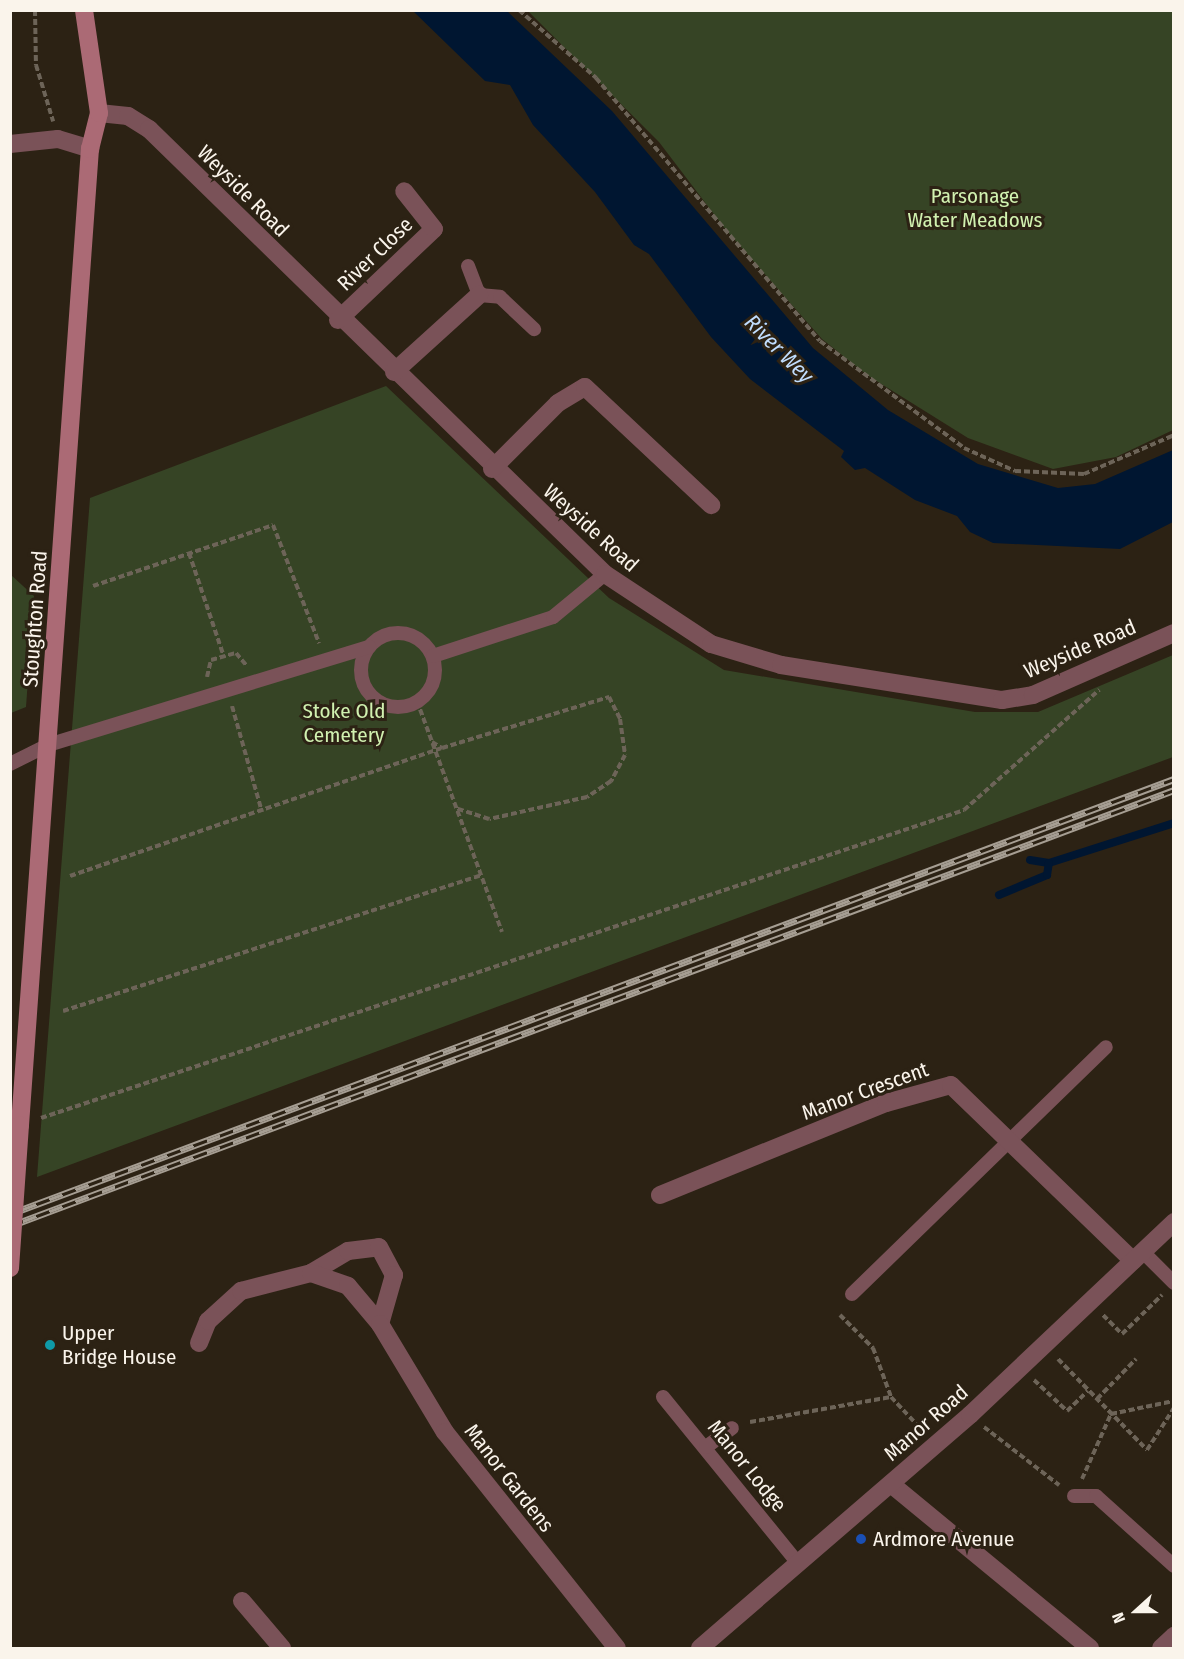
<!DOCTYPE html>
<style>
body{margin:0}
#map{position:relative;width:1184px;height:1659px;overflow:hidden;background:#2c2214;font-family:"Fira Sans Condensed",sans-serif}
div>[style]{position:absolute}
.green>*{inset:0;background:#364425}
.water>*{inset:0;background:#001631}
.stream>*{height:8px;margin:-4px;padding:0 4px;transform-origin:4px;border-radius:4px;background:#001631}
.path>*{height:4px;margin-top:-2px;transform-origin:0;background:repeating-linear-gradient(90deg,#6d6458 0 6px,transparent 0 9px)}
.lane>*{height:14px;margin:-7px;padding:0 7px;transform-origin:7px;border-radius:7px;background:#7a5258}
.lane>.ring{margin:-7px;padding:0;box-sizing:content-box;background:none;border:14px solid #7a5258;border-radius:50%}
.street>*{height:18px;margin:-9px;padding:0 9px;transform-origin:9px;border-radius:9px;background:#7a5258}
.secondary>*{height:18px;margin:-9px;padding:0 9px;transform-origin:9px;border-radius:9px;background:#ab6a75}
.rail>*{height:7px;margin-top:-3.5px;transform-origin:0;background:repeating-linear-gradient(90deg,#2c2214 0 14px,#a69e93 0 28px);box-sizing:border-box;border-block:2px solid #a69e93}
.secondary-bridge>*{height:18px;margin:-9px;padding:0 9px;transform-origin:9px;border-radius:9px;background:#ab6a75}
.dots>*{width:16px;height:16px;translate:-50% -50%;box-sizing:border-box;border:3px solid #2c2214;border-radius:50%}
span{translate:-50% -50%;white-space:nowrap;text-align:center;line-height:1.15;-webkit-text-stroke:6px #2c2214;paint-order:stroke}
.street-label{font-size:21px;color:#faf4eb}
.park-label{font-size:21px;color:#d1f1b0}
.poi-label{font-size:21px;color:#faf4eb}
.left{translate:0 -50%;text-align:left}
.water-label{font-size:22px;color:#c0ddfe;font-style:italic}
.frame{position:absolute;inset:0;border:12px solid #faf4eb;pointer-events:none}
.north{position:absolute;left:1106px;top:1581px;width:60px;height:60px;-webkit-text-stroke:4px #2c2214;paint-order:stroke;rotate:249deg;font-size:16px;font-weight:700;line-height:24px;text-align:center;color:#faf4eb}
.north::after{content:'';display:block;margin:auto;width:21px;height:27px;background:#faf4eb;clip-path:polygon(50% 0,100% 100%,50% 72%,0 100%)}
</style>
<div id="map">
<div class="green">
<div style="clip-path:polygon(528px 11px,1173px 11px,1173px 430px,1116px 457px,1053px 469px,968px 438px,867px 375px,822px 339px,726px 230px,659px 142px)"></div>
<div style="clip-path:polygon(386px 386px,609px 598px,724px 670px,975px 712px,1038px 712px,1173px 655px,1173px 757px,37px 1177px,90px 498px)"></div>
<div style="clip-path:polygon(11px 575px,34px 596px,26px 707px,11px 713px)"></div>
</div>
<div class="water">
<div style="clip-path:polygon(413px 11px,507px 11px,612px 111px,813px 348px,888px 410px,978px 464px,1058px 488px,1095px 484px,1173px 450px,1173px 522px,1120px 549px,993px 543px,970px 532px,957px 516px,915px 500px,865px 468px,855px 470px,841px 457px,844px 451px,750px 379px,711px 337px,649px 254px,634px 245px,595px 192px,533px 125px,510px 85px,485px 81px)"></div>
</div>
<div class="stream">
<div style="left:1030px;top:860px;width:19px;rotate:9deg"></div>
<div style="left:1049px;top:863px;width:131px;rotate:-17.7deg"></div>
<div style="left:999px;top:895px;width:52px;rotate:-22.6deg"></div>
<div style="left:1047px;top:875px;width:12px;rotate:-81deg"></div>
</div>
<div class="path">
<div style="left:35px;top:10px;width:55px;rotate:89deg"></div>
<div style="left:36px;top:65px;width:59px;rotate:73.1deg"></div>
<div style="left:519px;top:10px;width:103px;rotate:41.4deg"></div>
<div style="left:596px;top:78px;width:345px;rotate:49.6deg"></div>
<div style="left:820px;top:341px;width:179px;rotate:36.6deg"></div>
<div style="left:964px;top:448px;width:56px;rotate:24.3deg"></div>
<div style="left:1015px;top:471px;width:69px;rotate:2.5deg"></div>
<div style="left:1084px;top:474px;width:98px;rotate:-23.4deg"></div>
<div style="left:189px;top:553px;width:110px;rotate:71.4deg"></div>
<div style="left:93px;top:586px;width:190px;rotate:-18.7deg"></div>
<div style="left:273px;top:525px;width:127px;rotate:68.7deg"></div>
<div style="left:207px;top:677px;width:17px;rotate:-77deg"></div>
<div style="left:211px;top:660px;width:26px;rotate:-16deg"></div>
<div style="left:236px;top:653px;width:16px;rotate:50deg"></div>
<div style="left:417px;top:701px;width:246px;rotate:69.8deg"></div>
<div style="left:232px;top:706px;width:110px;rotate:74.2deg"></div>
<div style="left:432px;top:742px;width:12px;rotate:31deg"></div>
<div style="left:442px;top:748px;width:175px;rotate:-17deg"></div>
<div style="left:609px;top:697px;width:25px;rotate:63deg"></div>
<div style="left:620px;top:719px;width:36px;rotate:82deg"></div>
<div style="left:625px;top:755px;width:30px;rotate:118deg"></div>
<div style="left:611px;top:781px;width:29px;rotate:146deg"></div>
<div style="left:587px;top:797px;width:100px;rotate:167.3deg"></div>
<div style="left:489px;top:819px;width:35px;rotate:-162deg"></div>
<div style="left:70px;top:876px;width:392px;rotate:-19deg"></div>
<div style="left:63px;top:1011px;width:440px;rotate:-18deg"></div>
<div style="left:41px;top:1118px;width:973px;rotate:-18.45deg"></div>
<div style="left:964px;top:810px;width:181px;rotate:-41.6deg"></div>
<div style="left:840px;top:1315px;width:47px;rotate:45deg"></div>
<div style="left:873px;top:1348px;width:52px;rotate:69.8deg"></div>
<div style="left:1103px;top:1315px;width:27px;rotate:45deg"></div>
<div style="left:1122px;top:1334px;width:56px;rotate:-44.3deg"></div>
<div style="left:1058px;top:1359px;width:127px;rotate:45.6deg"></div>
<div style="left:1147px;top:1450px;width:50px;rotate:-57.3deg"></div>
<div style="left:1034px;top:1380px;width:45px;rotate:43.2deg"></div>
<div style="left:1067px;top:1411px;width:29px;rotate:-44deg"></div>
<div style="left:1097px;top:1399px;width:56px;rotate:-45.7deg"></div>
<div style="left:750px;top:1422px;width:143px;rotate:-10.1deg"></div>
<div style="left:891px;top:1397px;width:44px;rotate:46.8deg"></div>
<div style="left:984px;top:1427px;width:95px;rotate:37.7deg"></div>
<div style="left:1082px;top:1479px;width:71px;rotate:-66deg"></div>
<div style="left:1111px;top:1414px;width:64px;rotate:-11.7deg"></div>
</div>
<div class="lane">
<div style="left:468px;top:266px;width:31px;rotate:69deg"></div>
<div style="left:479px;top:295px;width:21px;rotate:5deg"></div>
<div style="left:500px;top:297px;width:47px;rotate:43.3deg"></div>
<div class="ring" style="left:361px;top:633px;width:60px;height:60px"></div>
<div style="left:433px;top:656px;width:126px;rotate:-18deg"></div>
<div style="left:553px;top:617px;width:67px;rotate:-39.6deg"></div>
<div style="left:10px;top:764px;width:42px;rotate:-26.6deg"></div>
<div style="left:48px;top:745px;width:336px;rotate:-17deg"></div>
<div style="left:1143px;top:1252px;width:44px;rotate:45deg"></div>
<div style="left:852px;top:1294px;width:354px;rotate:-44.2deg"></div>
<div style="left:663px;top:1397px;width:213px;rotate:50.9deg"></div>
<div style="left:706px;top:1447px;width:32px;rotate:-36deg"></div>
<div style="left:1074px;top:1496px;width:22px"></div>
<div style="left:1096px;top:1496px;width:105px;rotate:41.9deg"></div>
</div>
<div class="street">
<div style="left:99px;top:113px;width:29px;rotate:6deg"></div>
<div style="left:128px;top:116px;width:25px;rotate:32deg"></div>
<div style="left:149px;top:129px;width:637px;rotate:44.3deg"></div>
<div style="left:605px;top:574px;width:127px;rotate:33.4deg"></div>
<div style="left:711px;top:644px;width:73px;rotate:16.7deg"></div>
<div style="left:781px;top:665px;width:224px;rotate:9deg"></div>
<div style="left:1002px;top:700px;width:31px;rotate:-9deg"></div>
<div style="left:1033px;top:695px;width:154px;rotate:-23.7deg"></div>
<div style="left:10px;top:144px;width:48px;rotate:-5.9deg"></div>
<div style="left:58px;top:139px;width:34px;rotate:17deg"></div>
<div style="left:338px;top:320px;width:132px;rotate:-43.5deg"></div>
<div style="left:434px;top:229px;width:48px;rotate:-128.3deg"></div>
<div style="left:394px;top:372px;width:115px;rotate:-42.2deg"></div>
<div style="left:492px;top:469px;width:93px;rotate:-45deg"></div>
<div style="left:558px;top:403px;width:31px;rotate:-31deg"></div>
<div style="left:585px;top:387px;width:173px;rotate:43.1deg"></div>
<div style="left:660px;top:1195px;width:244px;rotate:-22.2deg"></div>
<div style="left:886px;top:1103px;width:67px;rotate:-15.5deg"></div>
<div style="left:951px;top:1085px;width:253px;rotate:44deg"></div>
<div style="left:311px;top:1273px;width:43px;rotate:-30.7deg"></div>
<div style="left:348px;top:1251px;width:31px;rotate:-7deg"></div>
<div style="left:379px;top:1247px;width:32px;rotate:62deg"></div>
<div style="left:394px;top:1275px;width:51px;rotate:105.9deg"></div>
<div style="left:199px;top:1343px;width:24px;rotate:-68deg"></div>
<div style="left:208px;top:1321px;width:45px;rotate:-42.3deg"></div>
<div style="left:241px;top:1291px;width:72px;rotate:-14.4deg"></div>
<div style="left:311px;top:1273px;width:39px;rotate:19deg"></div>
<div style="left:348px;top:1286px;width:50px;rotate:49.9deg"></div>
<div style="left:380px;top:1324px;width:126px;rotate:59deg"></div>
<div style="left:445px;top:1432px;width:276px;rotate:51.5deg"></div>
<div style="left:891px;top:1484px;width:258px;rotate:39.5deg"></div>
<div style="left:242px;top:1601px;width:62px;rotate:49.6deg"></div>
<div style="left:700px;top:1648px;width:357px;rotate:-40.8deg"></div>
<div style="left:970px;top:1415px;width:281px;rotate:-43.4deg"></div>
<div style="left:1161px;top:1648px;width:18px;rotate:-43deg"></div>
</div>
<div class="secondary">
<div style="left:20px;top:1125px;width:979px;rotate:-85.9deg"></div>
<div style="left:90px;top:149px;width:37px;rotate:-76deg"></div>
<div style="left:99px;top:113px;width:104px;rotate:-98.3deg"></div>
</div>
<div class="rail">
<div style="left:10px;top:1214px;width:1243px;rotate:-20.49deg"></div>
<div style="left:10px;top:1226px;width:1243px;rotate:-20.53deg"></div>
</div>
<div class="secondary-bridge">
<div style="left:10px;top:1268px;width:143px;rotate:-86deg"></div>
</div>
<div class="dots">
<div style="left:50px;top:1345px;background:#0f9aa8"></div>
<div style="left:861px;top:1539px;background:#1a4fb4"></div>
</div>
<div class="street-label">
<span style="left:243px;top:191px;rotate:45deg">Weyside Road</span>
<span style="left:375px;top:254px;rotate:-44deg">River Close</span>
<span style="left:591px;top:528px;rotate:42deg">Weyside Road</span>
<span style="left:35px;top:619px;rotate:-86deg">Stoughton Road</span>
<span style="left:1080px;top:649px;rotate:-23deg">Weyside Road</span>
<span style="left:865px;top:1091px;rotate:-20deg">Manor Crescent</span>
<span style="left:926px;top:1423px;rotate:-41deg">Manor Road</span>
<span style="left:747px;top:1466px;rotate:51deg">Manor Lodge</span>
<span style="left:509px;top:1478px;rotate:52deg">Manor Gardens</span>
</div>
<div class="park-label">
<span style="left:975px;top:208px">Parsonage<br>Water Meadows</span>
<span style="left:344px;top:723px">Stoke Old<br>Cemetery</span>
</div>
<div class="poi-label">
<span class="left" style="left:62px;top:1345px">Upper<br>Bridge House</span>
<span class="left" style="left:873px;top:1539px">Ardmore Avenue</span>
</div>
<div class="water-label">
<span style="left:779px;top:349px;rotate:45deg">River Wey</span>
</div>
<div class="frame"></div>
<div class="north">N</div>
</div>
